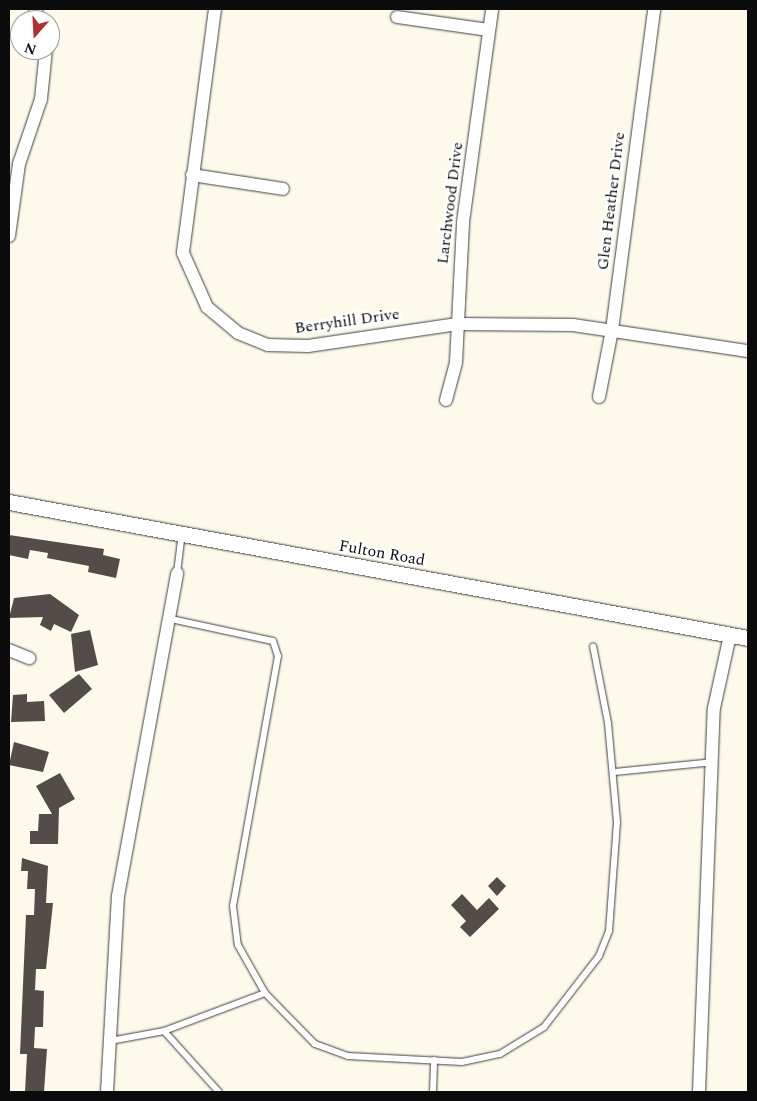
<!DOCTYPE html>
<style>
body{margin:0}
#map{position:relative;width:757px;height:1101px;overflow:hidden;background:#fdfaeb;font-family:Spectral,serif}
div>[style]{position:absolute}
.building>*{inset:0;background:#534d49}
.roads{filter:drop-shadow(0 0 1px #3e3e3e) drop-shadow(0 0 1px #3e3e3e)}
.service>*{height:6px;margin:-3px;padding:0 3px;transform-origin:3px;border-radius:3px;background:#fff}
.minor>*{height:12px;margin:-6px;padding:0 6px;transform-origin:6px;border-radius:6px;background:#fff}
.tertiary>*{height:15px;margin:-7.5px;padding:0 7.5px;transform-origin:7.5px;border-radius:7.5px;background:#fff}
span{translate:-50% -50%;white-space:nowrap;text-align:center;line-height:1.15;-webkit-text-stroke:5px #fff;paint-order:stroke}
.street-label{font-size:16px;color:#0b0b0b}
.frame{position:absolute;inset:0;border:10px solid #0b0b0b;pointer-events:none}
.north{position:absolute;left:10px;top:10px;width:50px;height:50px;box-sizing:border-box;background:#fff;border:1px solid #9d9d9d;border-radius:50%;rotate:199deg;font-size:14px;font-weight:700;line-height:20px;text-align:center;color:#0b0b0b}
.north::after{content:'';display:block;margin:auto;width:18px;height:22px;background:#af2f33;clip-path:polygon(50% 0,100% 100%,50% 72%,0 100%)}
</style>
<div id="map">
<div class="building">
<div style="clip-path:polygon(9px 535px,104px 549px,103px 555px,120px 559px,116px 578px,88px 572px,89px 566px,47px 558px,48px 553px,30px 550px,28px 559px,9px 555px)"></div>
<div style="clip-path:polygon(50px 594px,79px 615px,71px 632px,54px 624px,51px 631px,40px 625px,43px 617px,9px 618px,14px 598px)"></div>
<div style="clip-path:polygon(90px 630px,98px 665px,75px 672px,71px 634px)"></div>
<div style="clip-path:polygon(79px 674px,92px 689px,64px 713px,49px 695px)"></div>
<div style="clip-path:polygon(27px 694px,27px 702px,44px 701px,45px 721px,11px 722px,13px 695px)"></div>
<div style="clip-path:polygon(14px 742px,49px 752px,43px 772px,9px 765px)"></div>
<div style="clip-path:polygon(60px 773px,75px 799px,59px 808px,58px 844px,30px 844px,30px 831px,38px 831px,39px 814px,52px 814px,36px 786px)"></div>
<div style="clip-path:polygon(22px 858px,48px 866px,46px 903px,53px 903px,46px 969px,36px 969px,35px 990px,44px 991px,43px 1027px,35px 1027px,34px 1048px,47px 1049px,44px 1092px,25px 1092px,27px 1054px,20px 1054px,26px 915px,34px 915px,35px 889px,27px 889px,28px 871px,21px 871px)"></div>
<div style="clip-path:polygon(497px 877px,506px 886px,497px 896px,488px 886px)"></div>
<div style="clip-path:polygon(462px 894px,477px 910px,489px 898px,499px 909px,470px 937px,460px 927px,466px 921px,451px 905px)"></div>
</div>
<div class="roads">
<div class="service">
<div style="left:177px;top:573px;width:38px;rotate:-83deg"></div>
<div style="left:171px;top:619px;width:104px;rotate:12.2deg"></div>
<div style="left:273px;top:641px;width:16px;rotate:72deg"></div>
<div style="left:278px;top:656px;width:254px;rotate:100.2deg"></div>
<div style="left:233px;top:906px;width:39px;rotate:83deg"></div>
<div style="left:238px;top:945px;width:55px;rotate:60.6deg"></div>
<div style="left:265px;top:993px;width:71px;rotate:45.6deg"></div>
<div style="left:315px;top:1044px;width:35px;rotate:20deg"></div>
<div style="left:348px;top:1056px;width:114px;rotate:3deg"></div>
<div style="left:462px;top:1062px;width:39px;rotate:-12deg"></div>
<div style="left:500px;top:1054px;width:52px;rotate:-31.5deg"></div>
<div style="left:544px;top:1027px;width:90px;rotate:-52.2deg"></div>
<div style="left:599px;top:956px;width:27px;rotate:-68deg"></div>
<div style="left:609px;top:931px;width:109px;rotate:-85.8deg"></div>
<div style="left:617px;top:822px;width:99px;rotate:-95.2deg"></div>
<div style="left:608px;top:723px;width:78px;rotate:-101deg"></div>
<div style="left:615px;top:772px;width:99px;rotate:-5.8deg"></div>
<div style="left:164px;top:1031px;width:108px;rotate:-20.6deg"></div>
<div style="left:110px;top:1041px;width:55px;rotate:-10.5deg"></div>
<div style="left:164px;top:1031px;width:82px;rotate:48deg"></div>
<div style="left:433px;top:1092px;width:32px;rotate:-88deg"></div>
</div>
<div class="minor">
<div style="left:35px;top:9px;width:12px;rotate:70deg"></div>
<div style="left:215px;top:9px;width:246px;rotate:97.5deg"></div>
<div style="left:183px;top:253px;width:59px;rotate:66deg"></div>
<div style="left:207px;top:307px;width:40px;rotate:40deg"></div>
<div style="left:238px;top:333px;width:32px;rotate:22deg"></div>
<div style="left:268px;top:345px;width:40px;rotate:1.4deg"></div>
<div style="left:308px;top:346px;width:151px;rotate:-8.4deg"></div>
<div style="left:457px;top:324px;width:116px;rotate:0.5deg"></div>
<div style="left:573px;top:325px;width:177px;rotate:8.5deg"></div>
<div style="left:397px;top:17px;width:92px;rotate:8.1deg"></div>
<div style="left:192px;top:175px;width:92px;rotate:8.7deg"></div>
<div style="left:9px;top:236px;width:73px;rotate:-82.1deg"></div>
<div style="left:19px;top:164px;width:69px;rotate:-71.3deg"></div>
<div style="left:41px;top:99px;width:49px;rotate:-84.2deg"></div>
<div style="left:599px;top:397px;width:68px;rotate:-79deg"></div>
<div style="left:612px;top:330px;width:324px;rotate:-82.5deg"></div>
<div style="left:446px;top:400px;width:39px;rotate:-75deg"></div>
<div style="left:456px;top:362px;width:140px;rotate:-87.1deg"></div>
<div style="left:463px;top:222px;width:215px;rotate:-82.2deg"></div>
<div style="left:9px;top:650px;width:22px;rotate:22deg"></div>
<div style="left:107px;top:1092px;width:196px;rotate:-86.8deg"></div>
<div style="left:118px;top:896px;width:328px;rotate:-79.6deg"></div>
<div style="left:699px;top:1092px;width:384px;rotate:-87.8deg"></div>
<div style="left:714px;top:708px;width:75px;rotate:-77.6deg"></div>
</div>
<div class="tertiary">
<div style="left:9px;top:502px;width:751px;rotate:10.43deg"></div>
</div>
</div>
<div class="street-label">
<span style="left:611px;top:201px;rotate:-83deg">Glen Heather Drive</span>
<span style="left:450px;top:203px;rotate:-83deg">Larchwood Drive</span>
<span style="left:347px;top:321px;rotate:-8deg">Berryhill Drive</span>
<span style="left:382px;top:553px;rotate:10deg">Fulton Road</span>
</div>
<div class="frame"></div>
<div class="north">N</div>
</div>
